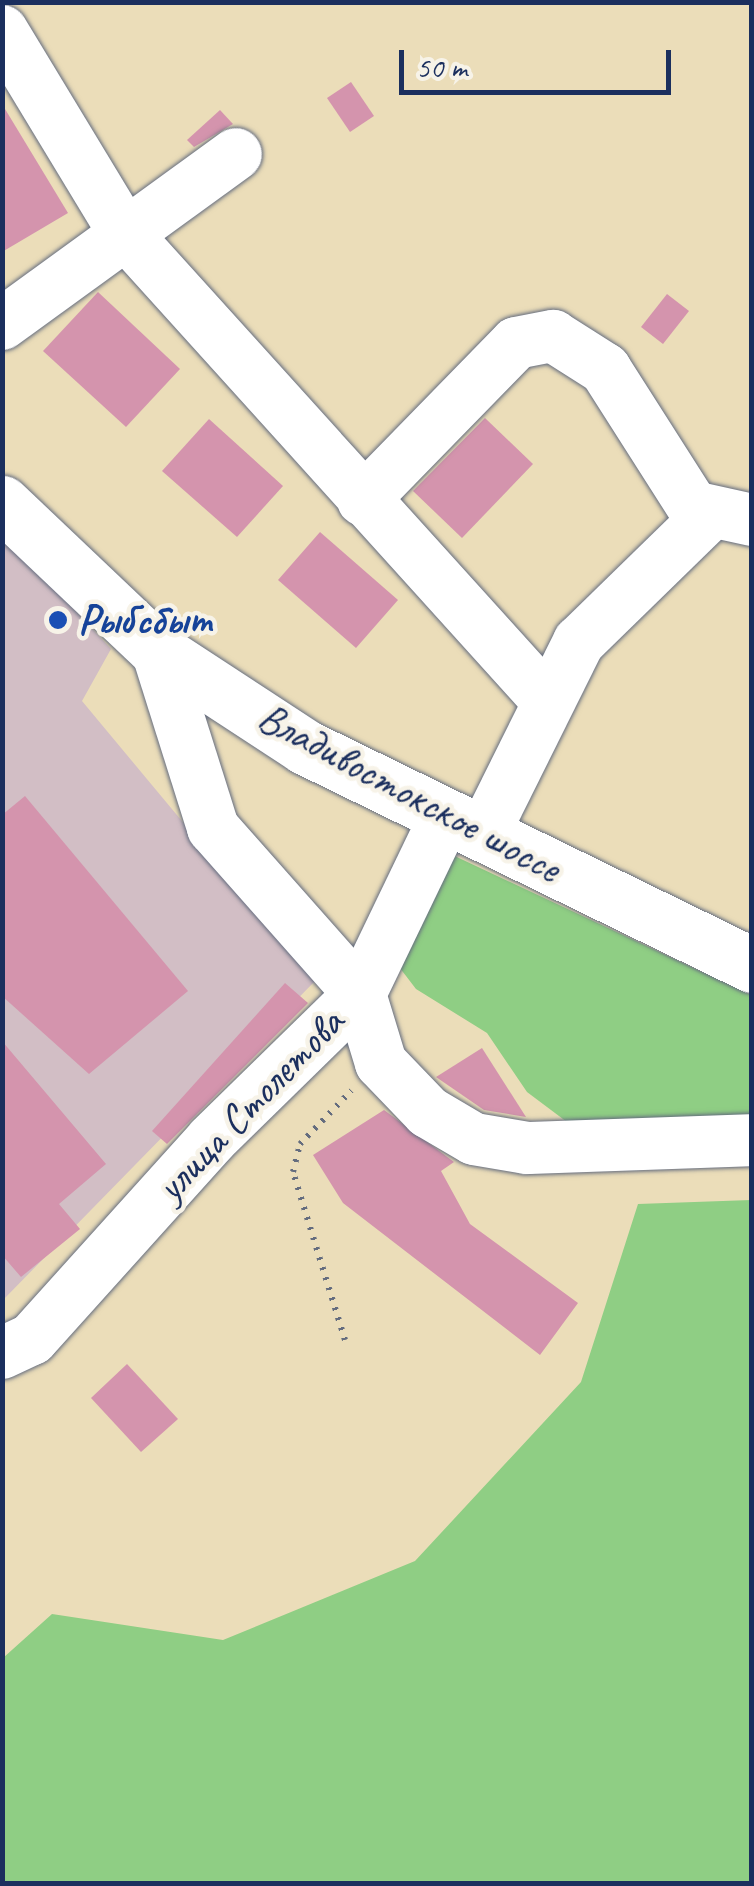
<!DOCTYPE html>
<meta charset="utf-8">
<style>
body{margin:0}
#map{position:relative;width:754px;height:1886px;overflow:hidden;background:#ebddb9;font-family:Caveat,sans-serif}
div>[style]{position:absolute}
.industrial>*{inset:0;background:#d2bec5}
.green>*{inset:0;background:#8fce84}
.building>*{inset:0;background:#d494ad}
.path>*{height:6px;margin-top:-3px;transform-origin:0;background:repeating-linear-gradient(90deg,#646c7e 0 2.5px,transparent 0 10.5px)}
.roads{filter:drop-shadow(0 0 2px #646c7e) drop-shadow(0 0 2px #646c7e)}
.minor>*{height:52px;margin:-26px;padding:0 26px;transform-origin:26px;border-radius:26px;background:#fff}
.highway>*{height:55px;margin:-27.5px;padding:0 27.5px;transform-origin:27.5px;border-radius:27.5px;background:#fff}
.dots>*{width:28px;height:28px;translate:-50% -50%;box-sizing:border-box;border:5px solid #f7f3e8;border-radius:50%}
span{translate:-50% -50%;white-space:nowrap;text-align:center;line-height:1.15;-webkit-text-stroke:9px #f7f3e8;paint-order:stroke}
.transit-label{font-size:42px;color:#164399;font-weight:700}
.left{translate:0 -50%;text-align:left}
.street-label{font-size:42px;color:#1b2f5e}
.frame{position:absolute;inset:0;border:5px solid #1b2f5e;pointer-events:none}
.scale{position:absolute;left:399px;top:50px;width:272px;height:45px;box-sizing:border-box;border:5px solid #1b2f5e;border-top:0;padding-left:12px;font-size:30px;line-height:35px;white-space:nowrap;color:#1b2f5e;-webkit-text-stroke:8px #f7f3e8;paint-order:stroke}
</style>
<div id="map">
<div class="industrial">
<div style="clip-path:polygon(2px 533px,111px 649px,82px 701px,315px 981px,3px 1300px)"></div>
</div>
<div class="green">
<div style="clip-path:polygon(444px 851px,751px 995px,751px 1119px,583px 1134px,527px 1092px,487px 1033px,416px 989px,393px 959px)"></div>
<div style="clip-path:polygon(751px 1200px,751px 1883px,3px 1883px,3px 1658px,52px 1614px,223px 1640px,415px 1561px,581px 1382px,638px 1204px)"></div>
</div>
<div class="building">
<div style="clip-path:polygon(351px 82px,374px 116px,350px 132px,327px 98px)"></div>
<div style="clip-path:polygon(2px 104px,68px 213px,2px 252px)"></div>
<div style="clip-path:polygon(220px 110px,233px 124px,194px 147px,187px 140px)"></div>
<div style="clip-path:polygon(98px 292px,180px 369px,126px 427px,43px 351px)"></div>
<div style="clip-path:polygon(667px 294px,689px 311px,663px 344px,641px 327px)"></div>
<div style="clip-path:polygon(485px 418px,533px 464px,462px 538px,413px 491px)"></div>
<div style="clip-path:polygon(209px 419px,283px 486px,237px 537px,162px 471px)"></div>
<div style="clip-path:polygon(320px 532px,398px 600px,356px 648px,278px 580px)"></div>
<div style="clip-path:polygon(25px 796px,188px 991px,89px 1074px,2px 996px,2px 815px)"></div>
<div style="clip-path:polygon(285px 983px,308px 1003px,167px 1144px,152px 1131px)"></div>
<div style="clip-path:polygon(2px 1041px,106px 1164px,59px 1204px,80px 1229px,21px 1277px,2px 1255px)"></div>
<div style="clip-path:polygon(482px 1048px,526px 1117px,484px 1110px,436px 1077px)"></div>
<div style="clip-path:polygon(384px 1110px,454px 1162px,441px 1171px,470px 1224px,578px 1303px,540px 1355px,343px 1203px,313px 1155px)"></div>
<div style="clip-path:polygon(127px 1364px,178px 1419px,141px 1452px,91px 1398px)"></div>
</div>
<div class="path">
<div style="left:345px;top:1340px;width:176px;rotate:-107.2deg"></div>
<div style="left:293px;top:1172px;width:29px;rotate:-76deg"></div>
<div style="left:300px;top:1144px;width:74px;rotate:-46.1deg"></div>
</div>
<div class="roads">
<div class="minor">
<div style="left:2px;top:31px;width:234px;rotate:58.8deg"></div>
<div style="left:123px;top:231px;width:628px;rotate:47.9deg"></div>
<div style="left:2px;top:324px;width:289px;rotate:-36deg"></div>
<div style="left:363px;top:500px;width:219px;rotate:-45.7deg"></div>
<div style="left:516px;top:343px;width:38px;rotate:-11deg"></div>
<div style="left:553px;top:336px;width:62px;rotate:32.4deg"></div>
<div style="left:605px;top:369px;width:164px;rotate:57.5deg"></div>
<div style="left:693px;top:507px;width:60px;rotate:12.4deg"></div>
<div style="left:157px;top:650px;width:187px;rotate:72.5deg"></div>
<div style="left:213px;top:828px;width:222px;rotate:48.5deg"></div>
<div style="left:360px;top:994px;width:72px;rotate:73.1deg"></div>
<div style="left:381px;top:1063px;width:68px;rotate:46.2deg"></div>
<div style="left:428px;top:1112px;width:53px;rotate:30.4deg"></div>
<div style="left:474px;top:1139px;width:54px;rotate:9.6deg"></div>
<div style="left:527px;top:1148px;width:225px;rotate:-2deg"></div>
<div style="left:483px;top:835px;width:216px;rotate:-63.6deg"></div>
<div style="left:579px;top:642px;width:180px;rotate:-44.3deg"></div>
<div style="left:2px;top:1353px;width:33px;rotate:-25deg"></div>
<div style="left:32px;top:1339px;width:269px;rotate:-48deg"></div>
<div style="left:212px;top:1139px;width:207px;rotate:-44.4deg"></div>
<div style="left:360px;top:994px;width:196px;rotate:-64.3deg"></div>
</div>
<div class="highway">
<div style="left:2px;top:503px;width:214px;rotate:43.5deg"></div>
<div style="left:157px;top:650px;width:177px;rotate:33.2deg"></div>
<div style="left:305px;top:747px;width:497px;rotate:26deg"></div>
</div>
</div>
<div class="dots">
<div style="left:58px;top:620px;background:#1a4fb4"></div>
</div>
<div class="transit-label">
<span class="left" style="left:78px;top:620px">Рыбсбыт</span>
</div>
<div class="street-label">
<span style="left:409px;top:793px;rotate:28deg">Владивостокское шоссе</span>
<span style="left:250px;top:1105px;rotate:-46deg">улица Столетова</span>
</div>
<div class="frame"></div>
<div class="scale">50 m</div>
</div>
